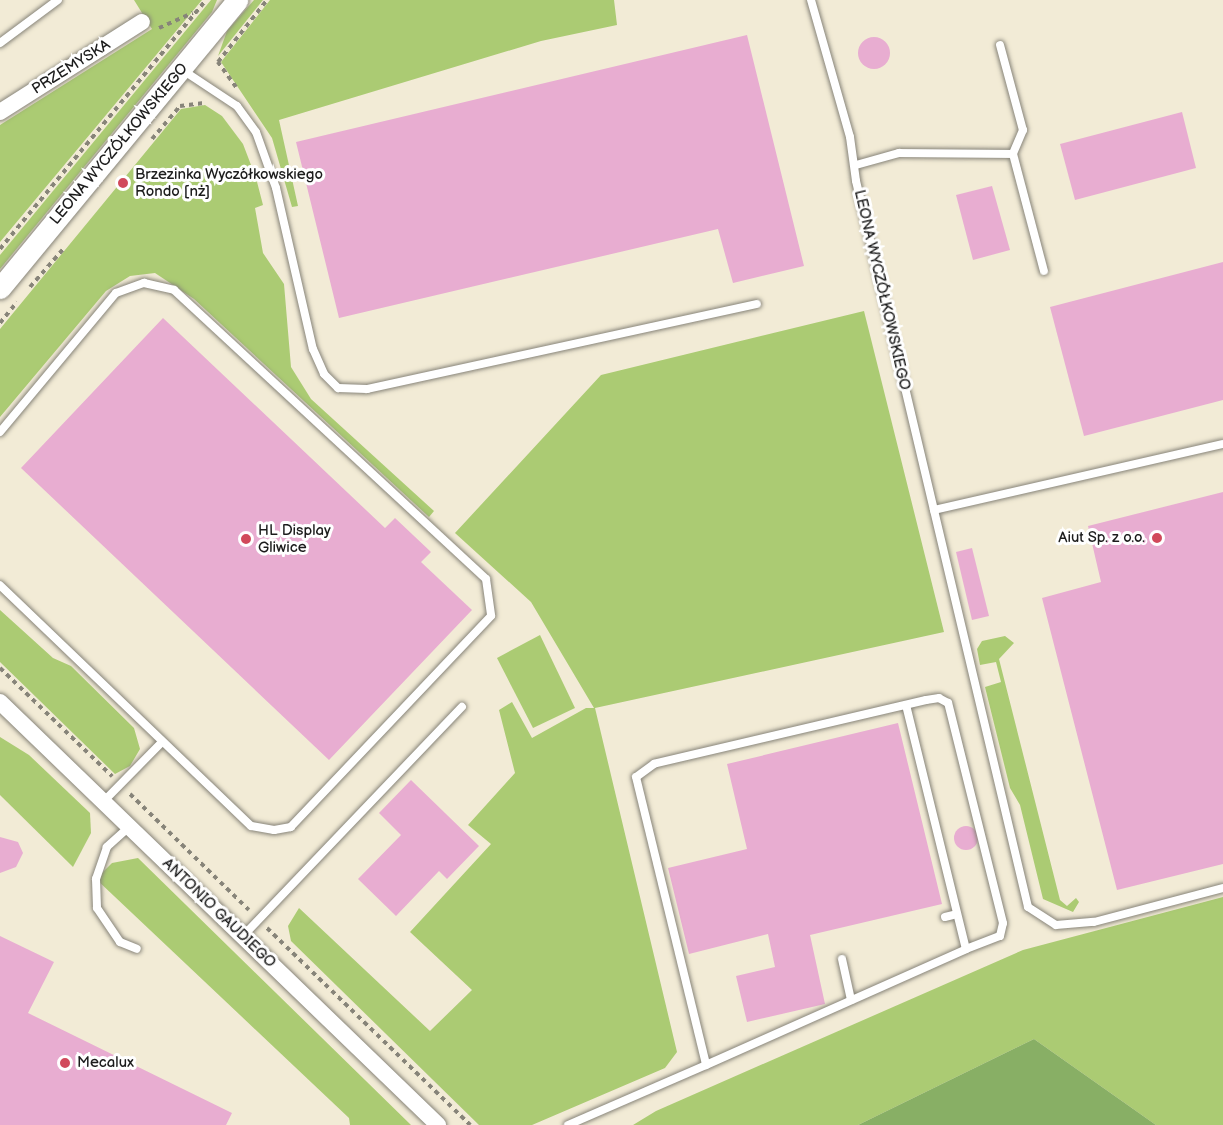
<!DOCTYPE html>
<meta charset="utf-8">
<style>
body{margin:0}
#map{position:relative;width:1223px;height:1125px;overflow:hidden;background:#f2ebd6;font-family:"Balsamiq Sans",sans-serif}
div>[style]{position:absolute}
.green>*{inset:0;background:#abcb73}
.forest>*{inset:0;background:#88af65}
.building>*{inset:0;background:#e8add1}
.round{border-radius:50%}
.path>*{height:4px;margin-top:-2px;transform-origin:0;background:repeating-linear-gradient(90deg,#878479 0 4.5px,transparent 0 9px)}
.roads{filter:drop-shadow(0 0 2px #878479) drop-shadow(0 0 2px #878479)}
.service>*{height:8px;margin:-4px;padding:0 4px;transform-origin:4px;border-radius:4px;background:#fff}
.minor>*{height:16px;margin:-8px;padding:0 8px;transform-origin:8px;border-radius:8px;background:#fff}
.tertiary>*{height:21px;margin:-10.5px;padding:0 10.5px;transform-origin:10.5px;border-radius:10.5px;background:#fff}
.dots>*{width:16px;height:16px;translate:-50% -50%;box-sizing:border-box;border:3px solid #fff;border-radius:50%}
span{translate:-50% -50%;white-space:nowrap;text-align:center;line-height:1.15;-webkit-text-stroke:6px #fff;paint-order:stroke}
.street-label{font-size:15px;color:#1c1c1c}
.poi-label{font-size:15px;color:#1c1c1c}
.left{translate:0 -50%;text-align:left}
.right{translate:-100% -50%;text-align:right}
</style>
<div id="map">
<div class="green">
<div style="clip-path:polygon(134px 0,202px 0,0 242px,0 125px,152px 29px)"></div>
<div style="clip-path:polygon(211px 0,217px 0,212px 12px,0 269px,0 255px)"></div>
<div style="clip-path:polygon(254px 0,263px 0,218px 56px,227px 31px)"></div>
<div style="clip-path:polygon(270px 0,614px 0,617px 25px,541px 41px,279px 120px,298px 206px,292px 207px,272px 138px,221px 62px)"></div>
<div style="clip-path:polygon(205px 105px,222px 116px,243px 144px,256px 178px,263px 205px,255px 208px,263px 253px,284px 284px,291px 367px,311px 399px,434px 511px,429px 517px,194px 299px,155px 273px,130px 276px,106px 291px,0 417px,0 329px,181px 109px)"></div>
<div style="clip-path:polygon(864px 311px,944px 632px,595px 708px,677px 1052px,665px 1068px,532px 1125px,479px 1125px,291px 941px,288px 926px,299px 908px,430px 1031px,472px 990px,410px 932px,491px 844px,468px 825px,515px 773px,499px 710px,512px 702px,532px 738px,586px 708px,594px 708px,531px 602px,455px 533px,601px 375px)"></div>
<div style="clip-path:polygon(0 610px,53px 658px,71px 666px,134px 728px,140px 749px,130px 766px,115px 774px,0 662px)"></div>
<div style="clip-path:polygon(540px 635px,575px 708px,533px 728px,497px 658px)"></div>
<div style="clip-path:polygon(1005px 636px,1014px 643px,999px 659px,1060px 900px,1067px 906px,1076px 898px,1079px 902px,1073px 912px,1043px 899px,1020px 805px,1010px 788px,985px 687px,1001px 682px,996px 662px,980px 665px,977px 649px,982px 641px)"></div>
<div style="clip-path:polygon(0 737px,29px 755px,90px 813px,91px 833px,73px 867px,0 795px)"></div>
<div style="clip-path:polygon(138px 858px,411px 1125px,350px 1125px,349px 1118px,96px 879px,112px 863px)"></div>
<div style="clip-path:polygon(1223px 897px,1223px 1125px,1156px 1125px,1034px 1039px,858px 1125px,633px 1125px,656px 1111px,1023px 950px)"></div>
</div>
<div class="forest">
<div style="clip-path:polygon(1034px 1039px,1156px 1125px,858px 1125px)"></div>
</div>
<div class="building">
<div style="clip-path:polygon(747px 35px,804px 266px,733px 283px,718px 229px,339px 318px,296px 142px)"></div>
<div class="round" style="left:858px;top:37px;width:32px;height:32px"></div>
<div style="clip-path:polygon(1182px 112px,1196px 168px,1075px 200px,1060px 144px)"></div>
<div style="clip-path:polygon(992px 186px,1010px 250px,973px 260px,956px 195px)"></div>
<div style="clip-path:polygon(1223px 262px,1223px 400px,1084px 436px,1050px 307px)"></div>
<div style="clip-path:polygon(163px 318px,385px 528px,395px 518px,431px 552px,421px 562px,472px 610px,329px 760px,21px 468px)"></div>
<div style="clip-path:polygon(1223px 492px,1223px 864px,1117px 890px,1042px 598px,1101px 582px,1088px 526px)"></div>
<div style="clip-path:polygon(972px 548px,989px 616px,972px 620px,956px 552px)"></div>
<div style="clip-path:polygon(898px 723px,942px 904px,810px 935px,825px 1004px,747px 1022px,736px 976px,775px 967px,768px 934px,689px 954px,668px 868px,747px 849px,727px 764px)"></div>
<div style="clip-path:polygon(411px 780px,479px 846px,447px 879px,439px 871px,396px 916px,358px 879px,401px 835px,379px 813px)"></div>
<div class="round" style="left:954px;top:826px;width:24px;height:24px"></div>
<div style="clip-path:polygon(0 837px,18px 842px,23px 853px,16px 867px,0 873px)"></div>
<div style="clip-path:polygon(0 936px,54px 962px,28px 1013px,232px 1113px,226px 1125px,0 1125px)"></div>
</div>
<div class="path">
<div style="left:159px;top:28px;width:37px;rotate:-24deg"></div>
<div style="left:236px;top:87px;width:31px;rotate:-126deg"></div>
<div style="left:218px;top:62px;width:79px;rotate:-51.7deg"></div>
<div style="left:152px;top:139px;width:43px;rotate:-49.7deg"></div>
<div style="left:180px;top:106px;width:26px;rotate:-7deg"></div>
<div style="left:0;top:249px;width:323px;rotate:-50.4deg"></div>
<div style="left:30px;top:287px;width:53px;rotate:-48.8deg"></div>
<div style="left:0;top:323px;width:27px;rotate:-51deg"></div>
<div style="left:0;top:668px;width:156px;rotate:44deg"></div>
<div style="left:130px;top:794px;width:166px;rotate:44.3deg"></div>
<div style="left:267px;top:928px;width:283px;rotate:44.1deg"></div>
</div>
<div class="roads">
<div class="service">
<div style="left:811px;top:0;width:142px;rotate:74.1deg"></div>
<div style="left:850px;top:137px;width:44px;rotate:82.2deg"></div>
<div style="left:856px;top:181px;width:746px;rotate:76.67deg"></div>
<div style="left:1028px;top:907px;width:33px;rotate:33deg"></div>
<div style="left:1056px;top:925px;width:38px;rotate:-5deg"></div>
<div style="left:1094px;top:922px;width:133px;rotate:-14.8deg"></div>
<div style="left:0;top:43px;width:72px;rotate:-36.6deg"></div>
<div style="left:1000px;top:45px;width:88px;rotate:74.9deg"></div>
<div style="left:1023px;top:130px;width:26px;rotate:113deg"></div>
<div style="left:181px;top:69px;width:67px;rotate:33.5deg"></div>
<div style="left:237px;top:106px;width:32px;rotate:54deg"></div>
<div style="left:256px;top:132px;width:59px;rotate:70.3deg"></div>
<div style="left:276px;top:188px;width:165px;rotate:77.1deg"></div>
<div style="left:313px;top:349px;width:27px;rotate:66deg"></div>
<div style="left:324px;top:374px;width:20px;rotate:45deg"></div>
<div style="left:338px;top:388px;width:29px;rotate:2deg"></div>
<div style="left:367px;top:389px;width:399px;rotate:-12.3deg"></div>
<div style="left:856px;top:165px;width:45px;rotate:-15.6deg"></div>
<div style="left:899px;top:153px;width:114px;rotate:0.5deg"></div>
<div style="left:1013px;top:154px;width:121px;rotate:75.2deg"></div>
<div style="left:0;top:432px;width:181px;rotate:-50.2deg"></div>
<div style="left:116px;top:293px;width:30px;rotate:-20deg"></div>
<div style="left:144px;top:283px;width:31px;rotate:13deg"></div>
<div style="left:174px;top:290px;width:425px;rotate:42.8deg"></div>
<div style="left:486px;top:579px;width:37px;rotate:82deg"></div>
<div style="left:491px;top:616px;width:291px;rotate:133.5deg"></div>
<div style="left:291px;top:827px;width:17px;rotate:170deg"></div>
<div style="left:274px;top:830px;width:23px;rotate:-170deg"></div>
<div style="left:251px;top:826px;width:348px;rotate:-136.2deg"></div>
<div style="left:934px;top:510px;width:296px;rotate:-12.9deg"></div>
<div style="left:906px;top:705px;width:251px;rotate:76.2deg"></div>
<div style="left:104px;top:801px;width:81px;rotate:-45.5deg"></div>
<div style="left:129px;top:827px;width:30px;rotate:138deg"></div>
<div style="left:107px;top:847px;width:34px;rotate:109deg"></div>
<div style="left:96px;top:879px;width:29px;rotate:88deg"></div>
<div style="left:97px;top:908px;width:41px;rotate:55.9deg"></div>
<div style="left:120px;top:942px;width:18px;rotate:22deg"></div>
<div style="left:945px;top:917px;width:12px;rotate:-14deg"></div>
<div style="left:243px;top:936px;width:317px;rotate:-46.3deg"></div>
<div style="left:842px;top:959px;width:42px;rotate:77.6deg"></div>
<div style="left:568px;top:1125px;width:150px;rotate:-23.5deg"></div>
<div style="left:706px;top:1065px;width:285px;rotate:-24deg"></div>
<div style="left:966px;top:949px;width:36px;rotate:-21deg"></div>
<div style="left:1000px;top:936px;width:13px;rotate:-77deg"></div>
<div style="left:1003px;top:923px;width:227px;rotate:-104deg"></div>
<div style="left:948px;top:703px;width:10px;rotate:-151deg"></div>
<div style="left:939px;top:698px;width:13px;rotate:171deg"></div>
<div style="left:926px;top:700px;width:279px;rotate:166.8deg"></div>
<div style="left:654px;top:764px;width:22px;rotate:144deg"></div>
<div style="left:636px;top:777px;width:296px;rotate:76.3deg"></div>
</div>
<div class="minor">
<div style="left:0;top:112px;width:168px;rotate:-32.4deg"></div>
<div style="left:0;top:702px;width:609px;rotate:44deg"></div>
</div>
<div class="tertiary">
<div style="left:0;top:288px;width:373px;rotate:-50.5deg"></div>
</div>
</div>
<div class="dots">
<div style="left:123px;top:183px;background:#d1495b"></div>
<div style="left:1157px;top:538px;background:#d1495b"></div>
<div style="left:246px;top:539px;background:#d1495b"></div>
<div style="left:65px;top:1063px;background:#d1495b"></div>
</div>
<div class="street-label">
<span style="left:71px;top:67px;rotate:-32deg">PRZEMYSKA</span>
<span style="left:119px;top:144px;rotate:-50deg">LEONA WYCZÓŁKOWSKIEGO</span>
<span style="left:882px;top:290px;rotate:77deg">LEONA WYCZÓŁKOWSKIEGO</span>
<span style="left:219px;top:913px;rotate:44deg">ANTONIO GAUDIEGO</span>
</div>
<div class="poi-label">
<span class="left" style="left:135px;top:183px">Brzezinka Wyczółkowskiego<br>Rondo [nż]</span>
<span class="left" style="left:258px;top:539px">HL Display<br>Gliwice</span>
<span class="right" style="left:1145px;top:538px">Aiut Sp. z o.o.</span>
<span class="left" style="left:77px;top:1063px">Mecalux</span>
</div>
</div>
